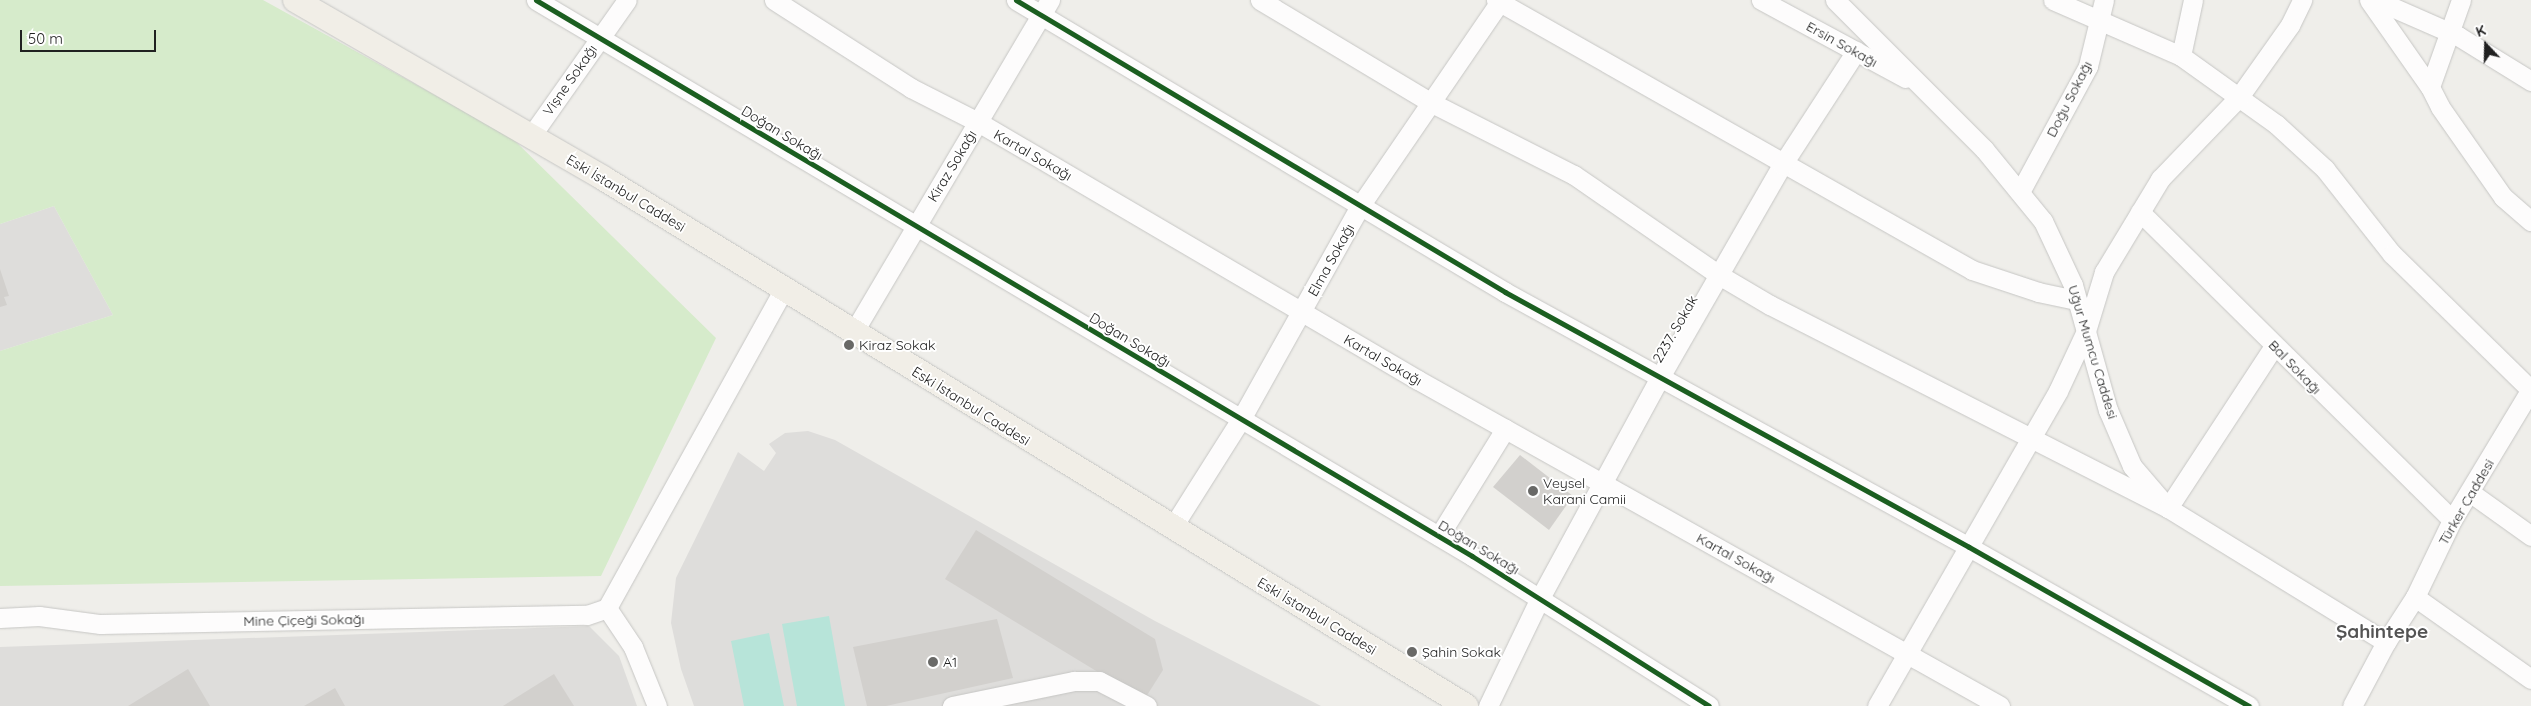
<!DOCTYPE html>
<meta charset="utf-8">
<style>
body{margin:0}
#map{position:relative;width:2531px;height:706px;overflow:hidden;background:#efeeea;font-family:Quicksand,sans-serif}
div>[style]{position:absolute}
.residential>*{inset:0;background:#dedddb}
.grass>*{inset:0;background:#d6ebcb}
.pitch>*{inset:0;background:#b7e4d9}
.building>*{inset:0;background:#d2d0cd}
.roads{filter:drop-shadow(0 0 1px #c6c6c4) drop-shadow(0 0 1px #c6c6c4)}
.minor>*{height:19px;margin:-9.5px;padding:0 9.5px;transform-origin:9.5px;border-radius:9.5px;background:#fdfcfc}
.major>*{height:24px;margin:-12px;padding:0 12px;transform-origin:12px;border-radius:12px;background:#f1eee7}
.cycleway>*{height:5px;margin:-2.5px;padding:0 2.5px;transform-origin:2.5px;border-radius:2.5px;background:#1b5e20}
.dots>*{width:14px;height:14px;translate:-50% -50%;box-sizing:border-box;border:2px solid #fff;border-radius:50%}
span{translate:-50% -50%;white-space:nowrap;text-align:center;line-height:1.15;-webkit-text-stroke:4px #fff;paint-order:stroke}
.street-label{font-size:14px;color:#212121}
.poi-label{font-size:14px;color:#212121}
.left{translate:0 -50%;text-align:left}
.district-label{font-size:19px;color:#545454;font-weight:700}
.north{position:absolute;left:2461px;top:20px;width:50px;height:50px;-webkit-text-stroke:4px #fff;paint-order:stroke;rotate:339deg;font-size:14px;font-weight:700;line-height:20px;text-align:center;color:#212121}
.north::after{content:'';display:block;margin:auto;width:18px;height:22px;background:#212121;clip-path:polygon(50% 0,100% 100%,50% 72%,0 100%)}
.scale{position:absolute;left:20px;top:30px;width:136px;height:22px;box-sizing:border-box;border:2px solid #212121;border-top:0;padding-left:6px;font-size:15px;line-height:18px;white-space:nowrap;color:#212121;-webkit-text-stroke:4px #fff;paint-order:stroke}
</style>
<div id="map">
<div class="residential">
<div style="clip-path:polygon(54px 206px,113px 315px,0 351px,0 224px)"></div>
<div style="clip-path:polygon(808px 431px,835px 440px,1155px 621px,1321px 706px,694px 706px,681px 669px,671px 623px,676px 578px,738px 452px,764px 471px,776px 453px,769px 444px,785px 433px)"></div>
<div style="clip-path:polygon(589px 626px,619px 656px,637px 706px,0 706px,0 647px)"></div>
</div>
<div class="grass">
<div style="clip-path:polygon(0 0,263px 0,511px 137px,716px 338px,601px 576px,0 586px,0 351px,113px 315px,54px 206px,0 224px)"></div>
</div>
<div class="pitch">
<div style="clip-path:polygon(829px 616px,845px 706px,797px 706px,782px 624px)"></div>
<div style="clip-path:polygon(769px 633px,784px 706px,744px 706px,731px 641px)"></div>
</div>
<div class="building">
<div style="clip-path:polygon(0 269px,9px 296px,4px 297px,7px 305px,0 307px)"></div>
<div style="clip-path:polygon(1520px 455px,1573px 496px,1549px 530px,1493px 487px)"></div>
<div style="clip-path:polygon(976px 530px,1155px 639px,1163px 670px,1144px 700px,945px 579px)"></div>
<div style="clip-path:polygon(997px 619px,1013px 678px,886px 706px,867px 706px,853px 647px)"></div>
<div style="clip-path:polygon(188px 669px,210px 706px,128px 706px)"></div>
<div style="clip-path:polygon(554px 674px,574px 706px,503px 706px)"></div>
<div style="clip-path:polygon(335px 688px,345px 706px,304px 706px)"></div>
</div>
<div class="roads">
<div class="minor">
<div style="left:536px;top:0;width:1089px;rotate:30.71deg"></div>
<div style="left:1472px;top:556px;width:280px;rotate:32.3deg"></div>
<div style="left:774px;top:0;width:163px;rotate:32.7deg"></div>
<div style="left:911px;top:88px;width:75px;rotate:26.9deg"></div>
<div style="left:978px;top:122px;width:510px;rotate:30.39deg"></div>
<div style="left:1418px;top:380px;width:667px;rotate:29.25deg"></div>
<div style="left:1016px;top:0;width:570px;rotate:30.84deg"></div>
<div style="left:1505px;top:292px;width:529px;rotate:28.79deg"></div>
<div style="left:1969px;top:547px;width:322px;rotate:29.6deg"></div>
<div style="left:1260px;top:0;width:198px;rotate:31deg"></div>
<div style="left:1430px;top:102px;width:161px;rotate:26.9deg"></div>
<div style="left:1574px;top:175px;width:176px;rotate:34.6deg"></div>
<div style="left:1719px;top:275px;width:59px;rotate:30.5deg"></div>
<div style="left:1770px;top:305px;width:447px;rotate:27deg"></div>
<div style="left:2168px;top:508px;width:194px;rotate:-56.8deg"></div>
<div style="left:1496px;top:0;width:547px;rotate:29.56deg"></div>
<div style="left:1972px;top:270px;width:70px;rotate:18.4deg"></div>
<div style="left:2038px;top:292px;width:40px;rotate:12deg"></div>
<div style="left:1761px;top:0;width:164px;rotate:28.4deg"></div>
<div style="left:1835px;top:0;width:211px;rotate:45deg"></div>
<div style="left:1984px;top:149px;width:93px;rotate:50.7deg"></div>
<div style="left:2043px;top:221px;width:71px;rotate:64.9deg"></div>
<div style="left:2073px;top:285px;width:130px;rotate:74.4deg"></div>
<div style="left:2108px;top:410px;width:61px;rotate:66.8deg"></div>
<div style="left:2132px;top:466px;width:55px;rotate:49.4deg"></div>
<div style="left:2168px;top:508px;width:256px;rotate:31.6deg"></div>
<div style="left:2386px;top:642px;width:72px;rotate:118deg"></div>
<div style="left:2053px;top:0;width:140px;rotate:23.6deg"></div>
<div style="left:2181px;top:56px;width:117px;rotate:35.6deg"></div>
<div style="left:2276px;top:124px;width:67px;rotate:42.6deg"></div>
<div style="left:2325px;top:169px;width:108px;rotate:51.8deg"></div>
<div style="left:2392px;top:254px;width:194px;rotate:44.4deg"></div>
<div style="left:2369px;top:0;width:106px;rotate:55deg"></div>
<div style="left:2376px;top:0;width:90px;rotate:23.7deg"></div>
<div style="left:2458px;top:36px;width:86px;rotate:31.7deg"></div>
<div style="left:2461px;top:0;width:92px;rotate:109.6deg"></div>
<div style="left:2430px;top:87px;width:22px;rotate:63deg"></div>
<div style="left:2440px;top:107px;width:110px;rotate:55deg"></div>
<div style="left:2503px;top:197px;width:37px;rotate:41deg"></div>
<div style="left:2181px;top:56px;width:57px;rotate:-77.9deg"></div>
<div style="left:531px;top:136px;width:166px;rotate:-54.8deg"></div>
<div style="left:2020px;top:192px;width:143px;rotate:-61.6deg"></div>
<div style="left:2088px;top:66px;width:68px;rotate:-76.4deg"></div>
<div style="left:2140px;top:212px;width:438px;rotate:44.6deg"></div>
<div style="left:853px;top:333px;width:387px;rotate:-59.4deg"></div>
<div style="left:2471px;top:493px;width:74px;rotate:35.6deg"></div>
<div style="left:1172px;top:528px;width:129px;rotate:-57.7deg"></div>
<div style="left:1241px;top:419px;width:244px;rotate:-60.8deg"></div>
<div style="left:1360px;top:206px;width:250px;rotate:-55.6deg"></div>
<div style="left:1439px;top:536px;width:126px;rotate:-58.3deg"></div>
<div style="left:2415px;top:597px;width:142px;rotate:35.3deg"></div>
<div style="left:607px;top:608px;width:363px;rotate:-61deg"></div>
<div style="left:607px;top:608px;width:47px;rotate:56.3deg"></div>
<div style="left:633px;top:647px;width:64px;rotate:67.9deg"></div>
<div style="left:0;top:618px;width:39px;rotate:-3deg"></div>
<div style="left:39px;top:616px;width:62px;rotate:7.5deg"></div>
<div style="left:100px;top:624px;width:487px;rotate:-1.1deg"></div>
<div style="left:587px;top:615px;width:21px;rotate:-19deg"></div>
<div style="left:2386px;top:642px;width:54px;rotate:-57.2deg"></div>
<div style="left:2415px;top:597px;width:85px;rotate:-64.3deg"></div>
<div style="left:2452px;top:520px;width:153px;rotate:-58.9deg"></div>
<div style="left:952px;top:706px;width:125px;rotate:-11.6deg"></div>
<div style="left:1074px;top:681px;width:25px"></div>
<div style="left:1099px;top:681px;width:54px;rotate:27.5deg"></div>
<div style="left:1488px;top:706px;width:120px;rotate:-64.3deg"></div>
<div style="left:1540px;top:598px;width:251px;rotate:-61.5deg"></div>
<div style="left:1660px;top:377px;width:245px;rotate:-60.1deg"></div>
<div style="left:1782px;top:165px;width:136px;rotate:-57deg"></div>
<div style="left:1877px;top:706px;width:363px;rotate:-60.1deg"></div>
<div style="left:2058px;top:391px;width:66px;rotate:-65deg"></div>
<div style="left:2086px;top:331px;width:62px;rotate:-73deg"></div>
<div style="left:2104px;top:272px;width:109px;rotate:-58.9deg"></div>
<div style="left:2160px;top:179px;width:114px;rotate:-46.1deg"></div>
<div style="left:2239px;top:97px;width:88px;rotate:-54.7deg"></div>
<div style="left:2290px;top:25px;width:28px;rotate:-64deg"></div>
</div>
<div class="major">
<div style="left:295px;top:0;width:356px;rotate:30deg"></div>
<div style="left:603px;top:178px;width:1012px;rotate:31.46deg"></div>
</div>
</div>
<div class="cycleway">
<div style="left:536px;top:0;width:1089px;rotate:30.71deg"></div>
<div style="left:1472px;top:556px;width:280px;rotate:32.3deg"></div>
<div style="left:1016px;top:0;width:570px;rotate:30.84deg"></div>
<div style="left:1505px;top:292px;width:529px;rotate:28.79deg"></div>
<div style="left:1969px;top:547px;width:322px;rotate:29.6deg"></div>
</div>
<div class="dots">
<div style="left:849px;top:345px;background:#696967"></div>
<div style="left:1533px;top:491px;background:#696967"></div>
<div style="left:1412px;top:652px;background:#696967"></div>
<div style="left:933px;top:662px;background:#696967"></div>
</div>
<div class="street-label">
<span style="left:1842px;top:44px;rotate:29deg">Ersin Sokağı</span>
<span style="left:570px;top:80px;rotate:-55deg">Vişne Sokağı</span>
<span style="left:2069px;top:99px;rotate:-63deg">Doğu Sokağı</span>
<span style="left:782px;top:133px;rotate:31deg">Doğan Sokağı</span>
<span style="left:1033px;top:155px;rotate:30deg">Kartal Sokağı</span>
<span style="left:952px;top:166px;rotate:-59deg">Kiraz Sokağı</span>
<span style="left:626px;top:193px;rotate:31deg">Eski İstanbul Caddesi</span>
<span style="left:1331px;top:260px;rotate:-61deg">Elma Sokağı</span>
<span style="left:1675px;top:329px;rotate:-60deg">2237. Sokak</span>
<span style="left:1130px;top:340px;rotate:31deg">Doğan Sokağı</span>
<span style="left:2093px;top:352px;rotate:73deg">Uğur Mumcu Caddesi</span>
<span style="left:1383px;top:360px;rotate:30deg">Kartal Sokağı</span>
<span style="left:2295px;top:367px;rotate:46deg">Bal Sokağı</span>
<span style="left:971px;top:406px;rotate:32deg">Eski İstanbul Caddesi</span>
<span style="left:2466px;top:502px;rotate:-60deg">Türker Caddesi</span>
<span style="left:1479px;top:547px;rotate:31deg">Doğan Sokağı</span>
<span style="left:1736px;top:558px;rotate:29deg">Kartal Sokağı</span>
<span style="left:1317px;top:616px;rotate:31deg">Eski İstanbul Caddesi</span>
<span style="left:304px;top:620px;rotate:-1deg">Mine Çiçeği Sokağı</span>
</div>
<div class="poi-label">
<span class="left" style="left:859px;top:345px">Kiraz Sokak</span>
<span class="left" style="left:1543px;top:491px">Veysel<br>Karani Camii</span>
<span class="left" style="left:1422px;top:652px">Şahin Sokak</span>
<span class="left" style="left:943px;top:662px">A1</span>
</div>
<div class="district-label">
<span style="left:2382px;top:632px">Şahintepe</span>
</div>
<div class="north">K</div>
<div class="scale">50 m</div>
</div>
